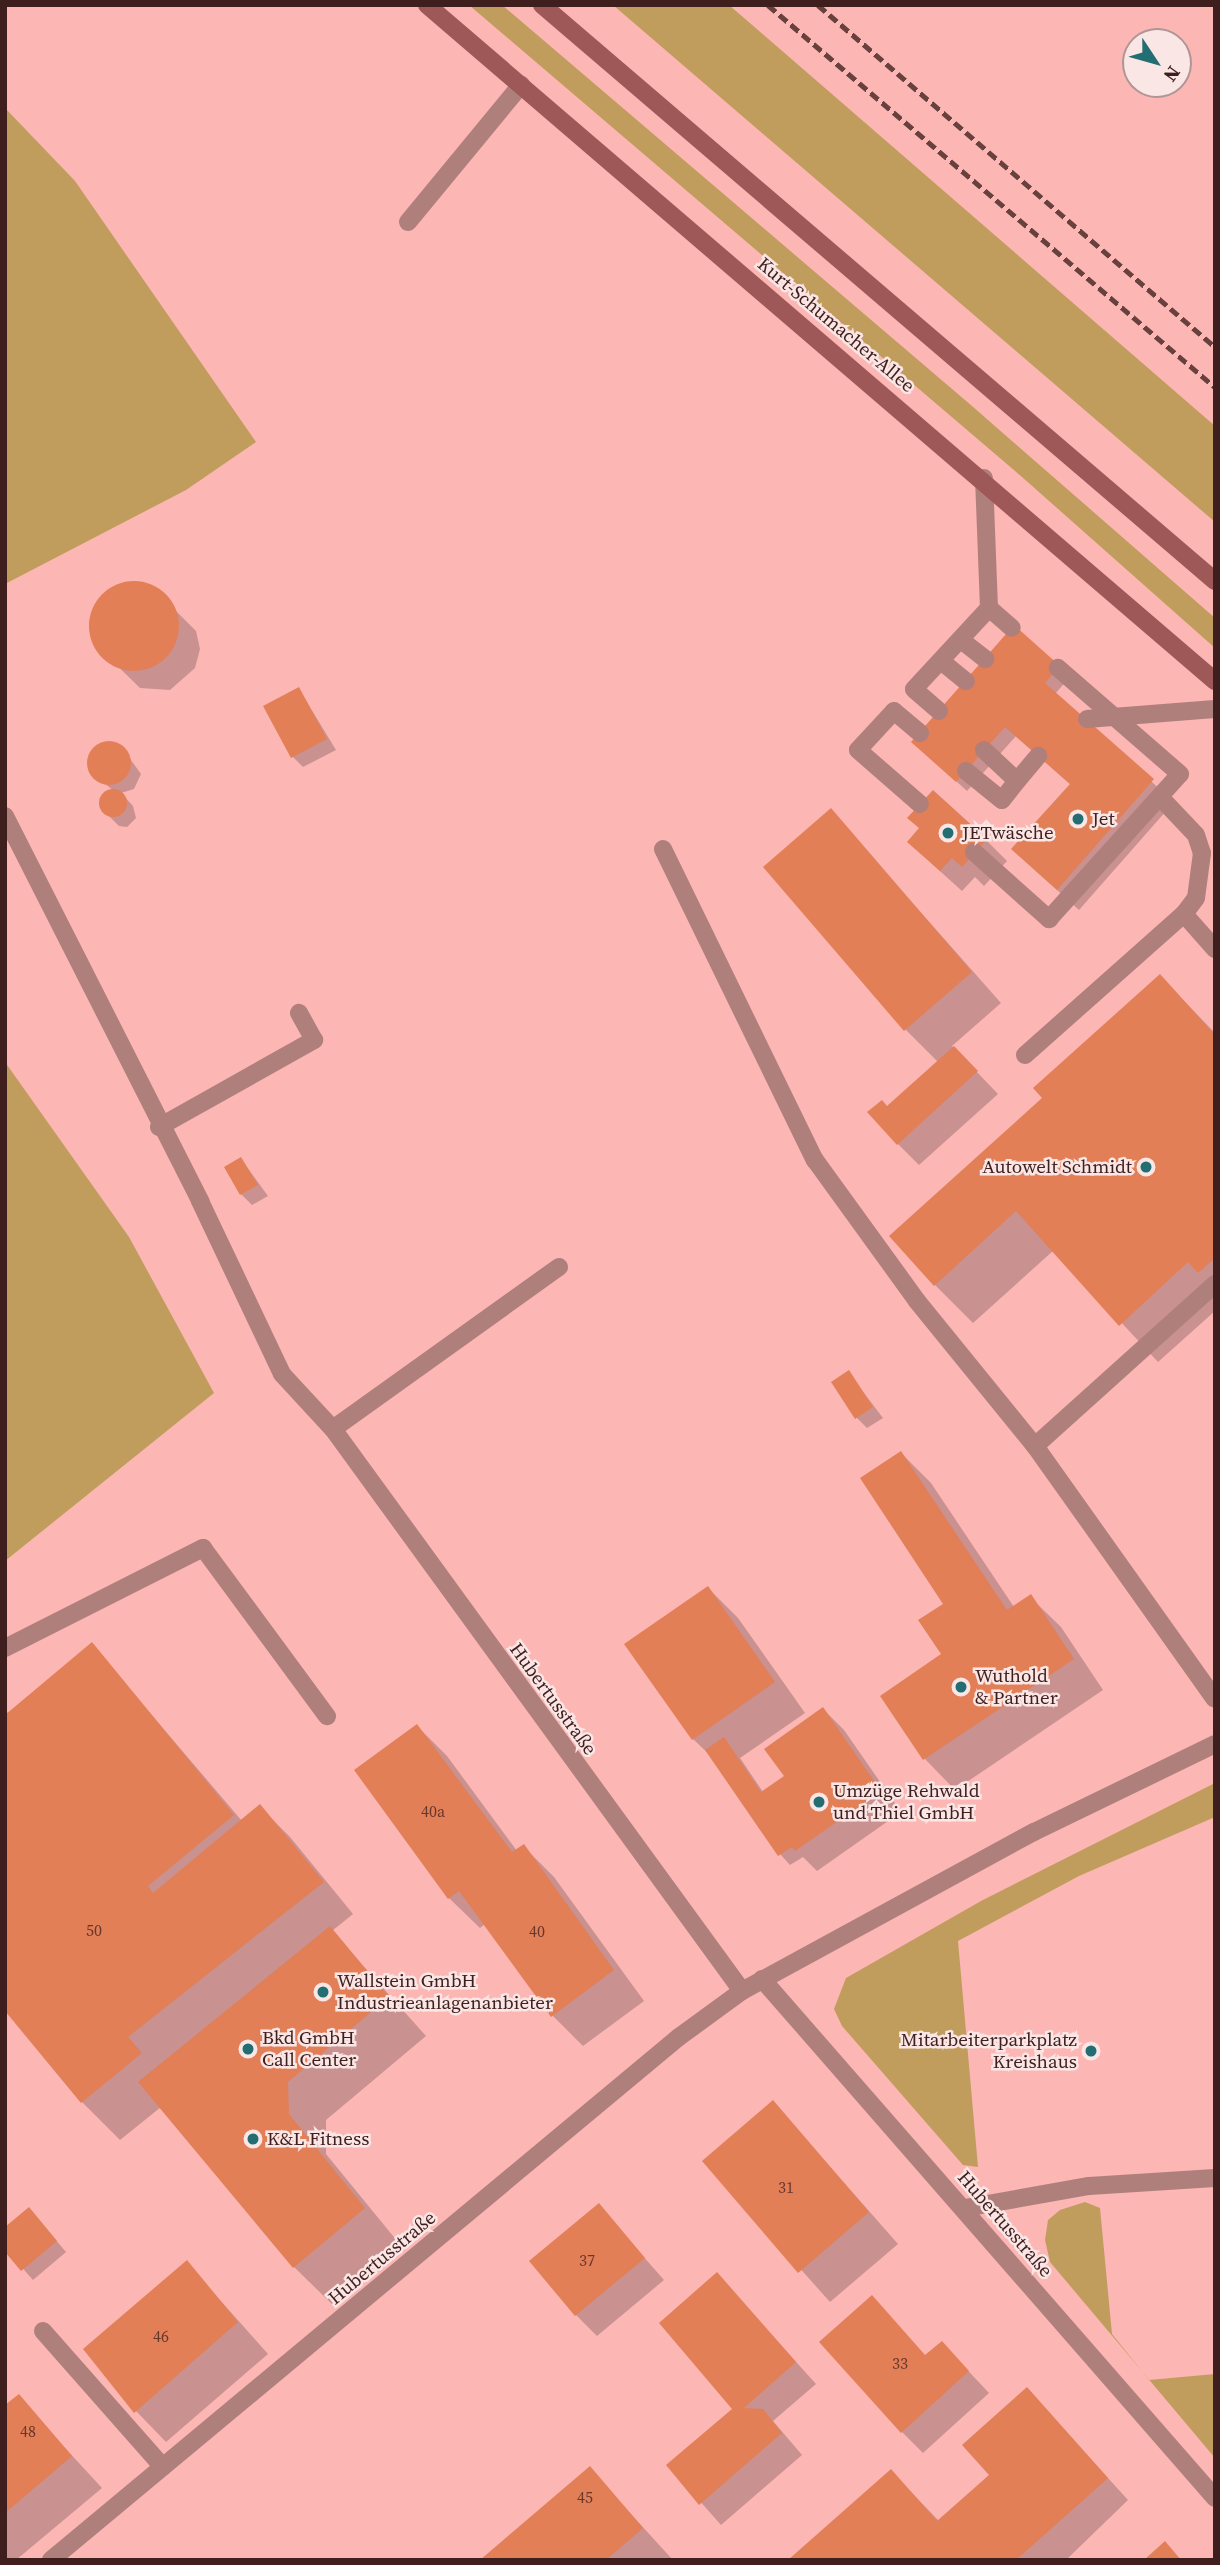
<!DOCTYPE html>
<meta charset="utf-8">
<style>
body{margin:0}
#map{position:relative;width:1220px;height:2565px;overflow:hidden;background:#fcb6b3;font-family:"Source Serif 4",serif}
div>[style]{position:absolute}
.green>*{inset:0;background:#c09d5d}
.shadow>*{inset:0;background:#0003}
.building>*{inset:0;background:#e27f57}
.round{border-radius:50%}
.service>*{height:18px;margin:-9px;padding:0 9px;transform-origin:9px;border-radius:9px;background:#af7f7c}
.minor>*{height:18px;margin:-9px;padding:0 9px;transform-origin:9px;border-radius:9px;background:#af7f7c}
.secondary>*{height:18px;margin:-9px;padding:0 9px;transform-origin:9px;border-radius:9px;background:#9d5857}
.rail>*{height:5px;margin-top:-2.5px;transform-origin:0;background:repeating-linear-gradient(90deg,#68403e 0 10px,transparent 0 15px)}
.dots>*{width:19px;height:19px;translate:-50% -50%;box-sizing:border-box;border:4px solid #f9e6e5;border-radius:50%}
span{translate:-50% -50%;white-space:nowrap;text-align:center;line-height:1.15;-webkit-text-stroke:5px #f9e6e5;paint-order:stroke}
.number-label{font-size:16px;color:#68372c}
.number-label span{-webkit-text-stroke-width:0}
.street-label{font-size:19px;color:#3f1f1e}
.poi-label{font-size:19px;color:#3f1f1e}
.left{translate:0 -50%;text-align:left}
.right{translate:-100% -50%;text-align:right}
.frame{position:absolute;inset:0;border:7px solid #3f1f1e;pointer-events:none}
.north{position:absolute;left:1122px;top:28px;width:70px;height:70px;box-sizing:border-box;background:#f9e6e5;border:2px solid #af9695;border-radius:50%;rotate:126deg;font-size:19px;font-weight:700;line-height:28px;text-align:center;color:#3f1f1e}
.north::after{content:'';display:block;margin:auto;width:24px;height:32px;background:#226e73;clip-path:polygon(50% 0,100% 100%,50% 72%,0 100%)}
</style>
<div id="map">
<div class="green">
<div style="clip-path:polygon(469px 5px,502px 5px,972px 406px,1215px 618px,1215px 648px,1022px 477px)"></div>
<div style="clip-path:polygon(613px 5px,729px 5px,1215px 426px,1215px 522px)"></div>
<div style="clip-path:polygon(5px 108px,75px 181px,256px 442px,186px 490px,5px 584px)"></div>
<div style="clip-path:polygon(5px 1062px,129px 1237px,214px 1393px,5px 1561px)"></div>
<div style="clip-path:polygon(1215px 1783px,1215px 1817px,1079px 1876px,958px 1941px,978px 2167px,963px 2165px,842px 2026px,834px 2009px,846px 1978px,981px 1901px)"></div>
<div style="clip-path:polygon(1085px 2202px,1100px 2208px,1112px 2334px,1149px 2380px,1215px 2374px,1215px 2458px,1050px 2262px,1045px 2240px,1048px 2220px,1060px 2210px)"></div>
</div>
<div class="shadow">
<div style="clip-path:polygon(117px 586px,151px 586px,196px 631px,200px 649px,195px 668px,170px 690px,140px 688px,95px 644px,93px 614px,103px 596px)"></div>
<div style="clip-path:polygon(1059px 668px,1069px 678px,1055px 694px,1174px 802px,1079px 910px,1035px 870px,1071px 785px,1016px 736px,967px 791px,924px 752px)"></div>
<div style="clip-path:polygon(299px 689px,336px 750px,303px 767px,293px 757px)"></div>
<div style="clip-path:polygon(108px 743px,123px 749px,141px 774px,134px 789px,121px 793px,133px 806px,136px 818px,127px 827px,119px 826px,108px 815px,101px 800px,114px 791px,94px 775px,89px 765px,94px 750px)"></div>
<div style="clip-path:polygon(831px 811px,1001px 1003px,952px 1046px,998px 1094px,919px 1165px,898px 1144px,887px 1108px,938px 1062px,906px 1030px)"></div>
<div style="clip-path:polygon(986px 840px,1007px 861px,984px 886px,975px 877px,962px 891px,931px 863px)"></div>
<div style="clip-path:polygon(1160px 976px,1215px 1033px,1215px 1311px,1158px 1362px,1054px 1250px,973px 1323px,935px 1285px)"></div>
<div style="clip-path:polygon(241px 1159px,268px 1196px,252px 1205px,241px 1194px)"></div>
<div style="clip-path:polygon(848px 1372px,883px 1418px,867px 1428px,857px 1418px)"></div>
<div style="clip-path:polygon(901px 1453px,931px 1483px,1014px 1607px,1030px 1597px,1061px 1627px,1103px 1690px,955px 1790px,925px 1759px,883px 1696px,943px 1655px,946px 1604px)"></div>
<div style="clip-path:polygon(708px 1588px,738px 1618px,805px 1713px,740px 1758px,763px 1792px,786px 1777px,823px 1709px,844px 1730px,901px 1812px,817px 1871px,803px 1857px,790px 1865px,780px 1854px,714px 1759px,693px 1739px)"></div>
<div style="clip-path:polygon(92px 1645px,242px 1821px,260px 1807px,290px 1837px,353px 1914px,332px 1931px,426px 2036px,326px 2120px,326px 2154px,402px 2247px,333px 2305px,294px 2267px,161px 2107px,120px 2140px,82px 2102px,5px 2008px,5px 1710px,9px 1714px)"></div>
<div style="clip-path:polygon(417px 1726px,447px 1756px,517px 1851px,523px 1846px,554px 1877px,644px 2001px,583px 2046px,553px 2016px,485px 1924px,480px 1928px,449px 1898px)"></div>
<div style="clip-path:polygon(773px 2102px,898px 2244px,830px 2302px,704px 2161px)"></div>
<div style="clip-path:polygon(598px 2205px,664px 2280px,597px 2336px,576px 2315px)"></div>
<div style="clip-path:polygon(39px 2220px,66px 2252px,33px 2280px,9px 2253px,5px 2256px,5px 2230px)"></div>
<div style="clip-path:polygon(187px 2263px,268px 2354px,166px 2442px,136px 2411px)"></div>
<div style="clip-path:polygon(717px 2274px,816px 2384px,773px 2421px,802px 2455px,721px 2525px,668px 2465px,734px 2409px)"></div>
<div style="clip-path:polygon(942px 2343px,989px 2393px,923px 2453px,902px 2432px,926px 2357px)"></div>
<div style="clip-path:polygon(1027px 2389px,1128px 2500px,1066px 2560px,791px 2560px,891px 2471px,939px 2521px,989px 2478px)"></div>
<div style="clip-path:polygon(18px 2397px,102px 2488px,16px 2560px,5px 2560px,5px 2408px)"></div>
<div style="clip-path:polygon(589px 2468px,672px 2559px,483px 2560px)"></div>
</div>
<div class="building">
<div class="round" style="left:89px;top:581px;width:90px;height:90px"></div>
<div style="clip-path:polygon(1014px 625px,1060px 666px,1045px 683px,1154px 779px,1057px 890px,1011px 849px,1070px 784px,1005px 727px,956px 782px,911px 742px)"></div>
<div style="clip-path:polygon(299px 687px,327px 739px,291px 758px,263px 706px)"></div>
<div class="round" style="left:87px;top:741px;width:44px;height:44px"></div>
<div class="round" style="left:99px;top:789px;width:28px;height:28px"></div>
<div style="clip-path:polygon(933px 790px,987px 839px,962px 867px,952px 858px,940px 871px,907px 842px,919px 828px,907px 818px)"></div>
<div style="clip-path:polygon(831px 808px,972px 972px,904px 1031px,763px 867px)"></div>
<div style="clip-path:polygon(1160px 974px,1215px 1035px,1215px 1258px,1198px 1273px,1188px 1262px,1119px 1326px,1016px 1211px,934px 1286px,889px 1236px,1042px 1098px,1033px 1088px)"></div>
<div style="clip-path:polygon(954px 1046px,978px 1071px,897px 1145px,867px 1112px,882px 1100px,887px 1106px)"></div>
<div style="clip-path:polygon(241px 1157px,258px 1185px,240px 1195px,224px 1167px)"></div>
<div style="clip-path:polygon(849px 1370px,873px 1407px,855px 1419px,831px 1382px)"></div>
<div style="clip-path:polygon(901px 1451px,1007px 1610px,1031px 1594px,1074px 1659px,923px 1760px,880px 1696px,941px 1654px,918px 1620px,943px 1604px,860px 1478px)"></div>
<div style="clip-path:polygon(708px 1586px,775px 1682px,692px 1740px,624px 1644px)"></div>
<div style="clip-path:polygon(92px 1642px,234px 1815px,148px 1886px,153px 1893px,260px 1804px,324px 1882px,128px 2037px,142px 2053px,81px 2103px,5px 2011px,5px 1715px)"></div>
<div style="clip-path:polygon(823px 1707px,881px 1791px,795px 1851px,792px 1847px,778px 1856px,705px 1750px,724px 1737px,761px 1792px,784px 1776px,764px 1749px)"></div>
<div style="clip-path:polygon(417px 1724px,512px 1852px,524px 1844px,614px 1970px,551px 2017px,459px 1891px,448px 1899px,354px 1770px)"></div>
<div style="clip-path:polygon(330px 1926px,389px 1997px,288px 2082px,289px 2114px,365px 2208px,293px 2268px,138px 2082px)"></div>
<div style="clip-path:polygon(773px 2100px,869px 2212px,798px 2273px,702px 2161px)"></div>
<div style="clip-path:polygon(599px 2203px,645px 2258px,575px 2316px,529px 2261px)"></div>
<div style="clip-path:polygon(29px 2207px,57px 2241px,21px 2271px,5px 2252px,5px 2227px)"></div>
<div style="clip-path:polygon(187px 2260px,238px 2322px,134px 2413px,83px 2349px)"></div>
<div style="clip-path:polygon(717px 2272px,796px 2362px,744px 2408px,763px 2409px,782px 2433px,699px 2505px,666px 2465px,732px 2409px,659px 2323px)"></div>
<div style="clip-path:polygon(872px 2295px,925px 2355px,942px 2341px,969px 2371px,901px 2433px,819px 2342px)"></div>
<div style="clip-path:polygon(1027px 2387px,1108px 2478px,1016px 2560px,788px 2560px,891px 2469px,937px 2521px,989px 2475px,962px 2445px)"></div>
<div style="clip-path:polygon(19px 2394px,72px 2456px,5px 2513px,5px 2405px)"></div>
<div style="clip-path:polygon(590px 2466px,643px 2528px,606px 2560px,480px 2560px)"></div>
<div style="clip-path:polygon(1165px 2541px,1181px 2560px,1144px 2560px)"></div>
</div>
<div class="service">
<div style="left:989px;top:608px;width:30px;rotate:41deg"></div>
<div style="left:961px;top:640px;width:31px;rotate:38deg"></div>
<div style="left:941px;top:661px;width:32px;rotate:39deg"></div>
<div style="left:939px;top:711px;width:33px;rotate:-139deg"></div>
<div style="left:914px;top:689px;width:110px;rotate:-47.2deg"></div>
<div style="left:989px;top:608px;width:130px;rotate:-92.2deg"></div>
<div style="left:1087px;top:719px;width:128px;rotate:-4.5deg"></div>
<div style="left:920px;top:733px;width:34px;rotate:-140deg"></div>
<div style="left:894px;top:711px;width:53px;rotate:132.7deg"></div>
<div style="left:858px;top:750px;width:82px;rotate:41.1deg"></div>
<div style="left:984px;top:750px;width:45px;rotate:43.2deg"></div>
<div style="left:1017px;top:781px;width:33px;rotate:-50deg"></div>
<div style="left:966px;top:771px;width:46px;rotate:38.9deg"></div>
<div style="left:1002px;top:800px;width:24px;rotate:-52deg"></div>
<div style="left:1160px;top:797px;width:52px;rotate:46.5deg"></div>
<div style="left:1196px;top:835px;width:19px;rotate:72deg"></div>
<div style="left:1202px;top:853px;width:45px;rotate:97.6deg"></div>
<div style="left:1196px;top:898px;width:20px;rotate:127deg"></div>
<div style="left:5px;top:816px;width:432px;rotate:63.1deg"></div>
<div style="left:663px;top:849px;width:346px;rotate:64deg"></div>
<div style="left:815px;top:1160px;width:174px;rotate:54.1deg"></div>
<div style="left:917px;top:1301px;width:187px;rotate:50.9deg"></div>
<div style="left:1035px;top:1446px;width:310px;rotate:54.6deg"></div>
<div style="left:974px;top:852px;width:101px;rotate:41.8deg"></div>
<div style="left:1049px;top:919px;width:195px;rotate:-47.9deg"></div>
<div style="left:1180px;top:774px;width:162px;rotate:-139deg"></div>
<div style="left:1025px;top:1055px;width:213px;rotate:-41.6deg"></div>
<div style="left:1184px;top:914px;width:47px;rotate:48.5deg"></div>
<div style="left:159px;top:1127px;width:178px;rotate:-29.3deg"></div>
<div style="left:314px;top:1040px;width:31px;rotate:-119deg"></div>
<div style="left:1035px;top:1446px;width:242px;rotate:-42deg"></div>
<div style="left:5px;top:1648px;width:222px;rotate:-26.8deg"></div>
<div style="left:203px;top:1548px;width:209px;rotate:53.6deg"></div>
<div style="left:965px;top:2208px;width:126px;rotate:-10.1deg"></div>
<div style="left:1089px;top:2186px;width:126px;rotate:-3.6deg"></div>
<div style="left:43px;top:2331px;width:181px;rotate:48.6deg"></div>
</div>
<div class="minor">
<div style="left:408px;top:222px;width:178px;rotate:-50.5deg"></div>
<div style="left:200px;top:1201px;width:191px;rotate:64.6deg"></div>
<div style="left:282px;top:1374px;width:75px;rotate:47.2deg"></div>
<div style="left:559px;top:1267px;width:278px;rotate:144.4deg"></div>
<div style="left:333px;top:1429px;width:695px;rotate:53.95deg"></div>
<div style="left:762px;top:1979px;width:689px;rotate:48.88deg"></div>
<div style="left:51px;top:2560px;width:817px;rotate:-39.79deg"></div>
<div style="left:679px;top:2037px;width:78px;rotate:-36.1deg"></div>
<div style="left:742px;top:1991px;width:332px;rotate:-28.6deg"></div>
<div style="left:1034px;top:1832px;width:201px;rotate:-25.9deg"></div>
</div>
<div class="secondary">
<div style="left:427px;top:5px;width:1038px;rotate:40.63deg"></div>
<div style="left:542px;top:5px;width:886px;rotate:40.56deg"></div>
</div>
<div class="rail">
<div style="left:768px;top:5px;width:588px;rotate:40.52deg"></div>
<div style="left:818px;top:5px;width:524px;rotate:40.74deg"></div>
</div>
<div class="dots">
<div style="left:1078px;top:819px;background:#226e73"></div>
<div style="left:948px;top:833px;background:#226e73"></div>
<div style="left:1146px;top:1167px;background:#226e73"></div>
<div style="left:961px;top:1687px;background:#226e73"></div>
<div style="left:819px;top:1802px;background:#226e73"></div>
<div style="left:323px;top:1992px;background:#226e73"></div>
<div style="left:248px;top:2049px;background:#226e73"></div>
<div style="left:1091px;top:2051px;background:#226e73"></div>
<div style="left:253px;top:2139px;background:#226e73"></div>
</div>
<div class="number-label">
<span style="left:433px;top:1811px">40a</span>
<span style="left:94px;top:1930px">50</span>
<span style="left:537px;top:1931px">40</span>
<span style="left:786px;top:2187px">31</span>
<span style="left:587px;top:2260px">37</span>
<span style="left:161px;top:2336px">46</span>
<span style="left:900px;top:2363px">33</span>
<span style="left:28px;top:2431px">48</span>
<span style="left:585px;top:2497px">45</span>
</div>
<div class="street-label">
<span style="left:836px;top:325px;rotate:40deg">Kurt-Schumacher-Allee</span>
<span style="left:553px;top:1699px;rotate:54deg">Hubertusstraße</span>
<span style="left:1005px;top:2224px;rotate:49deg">Hubertusstraße</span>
<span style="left:382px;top:2258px;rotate:-40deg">Hubertusstraße</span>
</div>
<div class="poi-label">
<span class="left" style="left:1092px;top:819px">Jet</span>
<span class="left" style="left:962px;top:833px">JETwäsche</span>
<span class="right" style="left:1132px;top:1167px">Autowelt Schmidt</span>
<span class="left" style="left:975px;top:1687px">Wuthold<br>&amp; Partner</span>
<span class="left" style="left:833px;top:1802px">Umzüge Rehwald<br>und Thiel GmbH</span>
<span class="left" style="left:337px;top:1992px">Wallstein GmbH<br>Industrieanlagenanbieter</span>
<span class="left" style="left:262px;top:2049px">Bkd GmbH<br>Call Center</span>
<span class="right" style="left:1077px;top:2051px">Mitarbeiterparkplatz<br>Kreishaus</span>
<span class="left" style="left:267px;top:2139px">K&amp;L Fitness</span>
</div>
<div class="frame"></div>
<div class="north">N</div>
</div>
